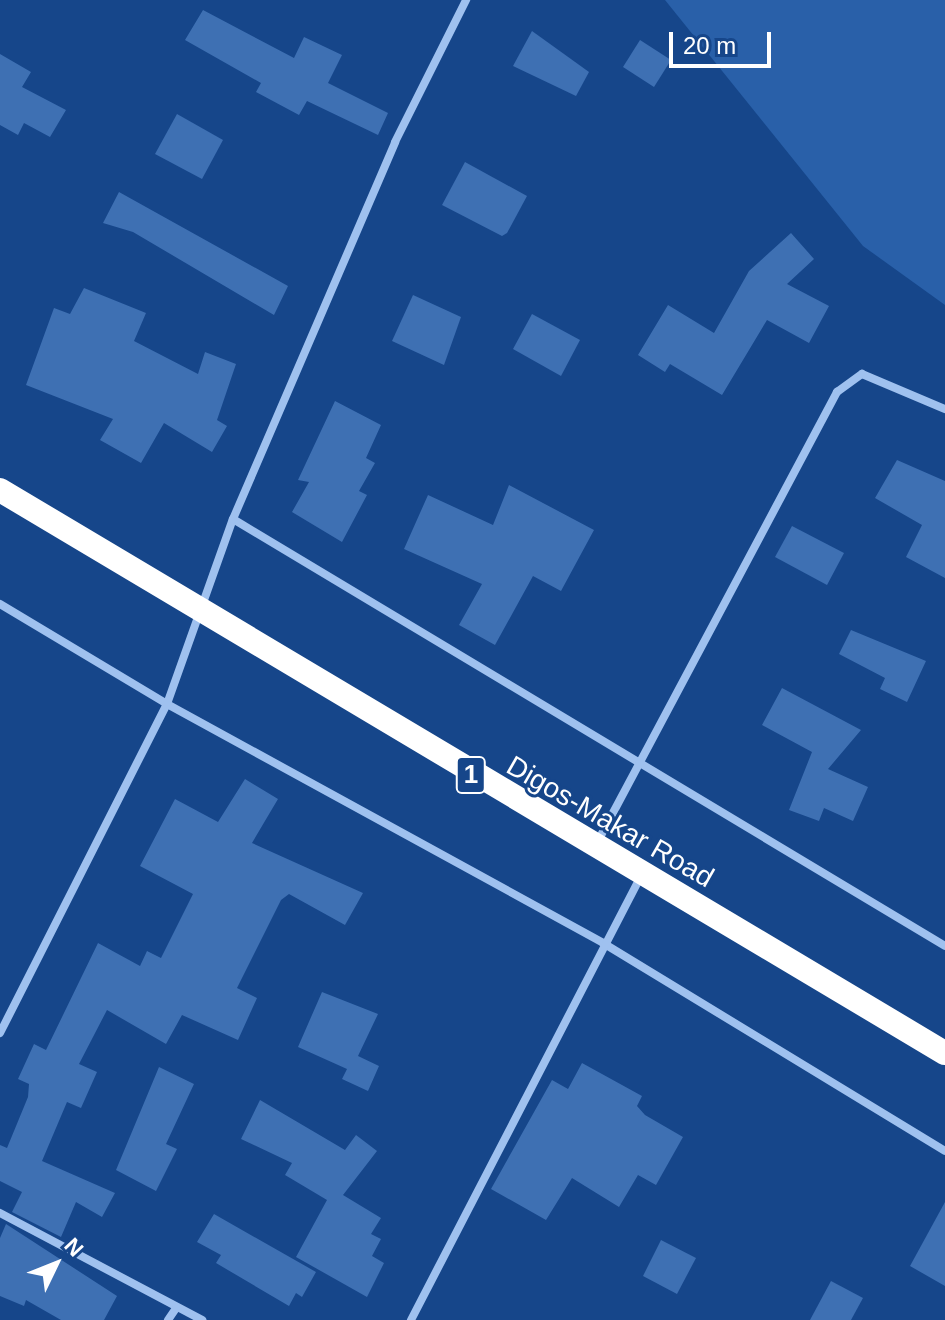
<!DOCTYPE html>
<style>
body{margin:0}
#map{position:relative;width:945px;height:1320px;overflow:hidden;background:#16468a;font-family:Helvetica,sans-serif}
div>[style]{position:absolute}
.green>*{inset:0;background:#2960a9}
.building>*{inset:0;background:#3e70b3}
.street>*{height:8px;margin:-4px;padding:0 4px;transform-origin:4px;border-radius:4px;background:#9fc1ef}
.highway>*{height:24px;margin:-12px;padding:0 12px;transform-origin:12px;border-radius:12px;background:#fff}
span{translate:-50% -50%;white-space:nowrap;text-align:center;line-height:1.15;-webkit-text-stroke:6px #16468a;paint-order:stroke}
.shield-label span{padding:2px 6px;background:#16468a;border:2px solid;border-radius:6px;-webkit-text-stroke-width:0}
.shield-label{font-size:26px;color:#fff;font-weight:700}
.street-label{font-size:28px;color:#fff}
.north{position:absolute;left:16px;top:1224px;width:80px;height:80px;-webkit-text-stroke:6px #16468a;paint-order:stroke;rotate:47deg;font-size:22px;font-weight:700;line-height:32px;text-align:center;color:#fff}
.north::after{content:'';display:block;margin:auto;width:28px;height:36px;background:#fff;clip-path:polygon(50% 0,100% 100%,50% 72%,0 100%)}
.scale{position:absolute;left:669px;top:32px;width:102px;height:36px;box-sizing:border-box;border:4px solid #fff;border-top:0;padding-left:10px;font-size:24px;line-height:28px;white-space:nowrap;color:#fff;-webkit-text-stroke:6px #16468a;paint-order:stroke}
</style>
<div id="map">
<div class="green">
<div style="clip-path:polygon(665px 0,945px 0,945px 305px,863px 246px)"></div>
</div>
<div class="building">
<div style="clip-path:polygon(203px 10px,294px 58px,304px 37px,342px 55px,328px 83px,388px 113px,378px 135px,307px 101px,299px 115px,256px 92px,261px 83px,185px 40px)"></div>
<div style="clip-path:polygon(532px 31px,589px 72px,576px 96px,513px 66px)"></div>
<div style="clip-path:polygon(640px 40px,671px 60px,654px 87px,623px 67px)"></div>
<div style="clip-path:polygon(0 54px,31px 72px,22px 87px,66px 110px,50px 137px,24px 123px,18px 135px,0 125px)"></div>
<div style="clip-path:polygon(177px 114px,223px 140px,202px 179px,155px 154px)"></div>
<div style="clip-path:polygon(465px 162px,527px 196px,507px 233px,502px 236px,442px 205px)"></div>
<div style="clip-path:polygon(119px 192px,288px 286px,274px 315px,133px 232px,103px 223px)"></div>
<div style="clip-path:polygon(791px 233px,814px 259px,787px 284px,829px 306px,809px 343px,767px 320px,722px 395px,670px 364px,665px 372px,638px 355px,668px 305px,714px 333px,749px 271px)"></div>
<div style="clip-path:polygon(84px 288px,146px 313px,134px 341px,198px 374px,205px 352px,236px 364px,217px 420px,227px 426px,212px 452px,164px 423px,141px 463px,100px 440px,113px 419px,26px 385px,54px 308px,70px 314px)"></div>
<div style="clip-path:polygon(413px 295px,461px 317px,444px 365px,392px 341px)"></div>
<div style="clip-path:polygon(532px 314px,580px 340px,561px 376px,513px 349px)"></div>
<div style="clip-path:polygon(335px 401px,381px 425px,366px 458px,375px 463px,359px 491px,367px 495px,342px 542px,292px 512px,309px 482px,298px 480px)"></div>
<div style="clip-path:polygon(897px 460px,945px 481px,945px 578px,906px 557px,922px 525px,875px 498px)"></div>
<div style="clip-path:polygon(509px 485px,594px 530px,561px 591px,533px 576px,495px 645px,459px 625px,482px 584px,404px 549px,428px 495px,493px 525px)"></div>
<div style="clip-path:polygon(792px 526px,844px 553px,827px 585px,775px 557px)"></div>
<div style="clip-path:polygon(851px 630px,926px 661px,907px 702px,880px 689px,885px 678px,839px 654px)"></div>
<div style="clip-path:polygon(782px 688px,861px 730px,828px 769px,868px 787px,853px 821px,824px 808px,819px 821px,789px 810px,812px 752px,762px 725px)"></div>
<div style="clip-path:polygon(245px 779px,278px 799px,252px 843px,363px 893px,345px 925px,289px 894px,281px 900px,237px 988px,257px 998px,238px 1040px,182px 1015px,166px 1044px,107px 1010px,79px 1064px,97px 1072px,81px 1108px,67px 1102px,42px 1161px,115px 1193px,102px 1217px,76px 1202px,61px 1237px,12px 1212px,22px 1192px,0 1181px,0 1145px,7px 1148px,28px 1097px,29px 1084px,18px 1079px,34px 1044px,46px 1050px,98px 943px,140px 966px,147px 951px,161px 958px,193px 894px,140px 866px,175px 799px,218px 822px)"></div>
<div style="clip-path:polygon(322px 992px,378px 1014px,358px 1056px,379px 1066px,368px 1091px,342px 1079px,347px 1069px,298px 1047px)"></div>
<div style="clip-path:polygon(582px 1063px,642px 1096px,637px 1106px,645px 1115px,683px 1137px,656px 1185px,638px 1175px,619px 1207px,572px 1178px,546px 1220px,491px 1189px,552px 1080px,568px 1089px)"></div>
<div style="clip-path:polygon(159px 1067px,194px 1084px,166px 1144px,177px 1149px,156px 1191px,116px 1170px)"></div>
<div style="clip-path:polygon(260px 1100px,345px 1150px,356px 1135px,377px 1151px,343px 1195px,381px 1218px,371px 1234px,381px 1239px,372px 1256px,384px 1263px,367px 1297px,296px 1257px,327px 1200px,285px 1175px,292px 1163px,241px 1139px)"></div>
<div style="clip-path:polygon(945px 1202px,945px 1286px,910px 1266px)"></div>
<div style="clip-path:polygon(214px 1214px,316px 1272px,302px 1297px,296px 1293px,289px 1306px,216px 1263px,221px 1255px,197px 1242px)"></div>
<div style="clip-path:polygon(6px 1224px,117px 1296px,104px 1320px,61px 1320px,26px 1300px,24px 1306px,0 1296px,0 1238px)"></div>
<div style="clip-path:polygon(661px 1240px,696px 1258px,677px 1294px,643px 1276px)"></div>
<div style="clip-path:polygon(831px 1281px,863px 1298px,851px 1320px,810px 1320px)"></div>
</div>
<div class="street">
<div style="left:233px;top:519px;width:830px;rotate:30.95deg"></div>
<div style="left:0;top:604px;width:195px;rotate:30.9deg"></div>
<div style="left:167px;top:704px;width:497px;rotate:28.7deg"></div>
<div style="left:603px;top:943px;width:400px;rotate:31.3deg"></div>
<div style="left:598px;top:841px;width:509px;rotate:-61.97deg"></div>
<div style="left:837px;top:392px;width:31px;rotate:-36deg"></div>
<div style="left:862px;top:374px;width:90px;rotate:22.9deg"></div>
<div style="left:0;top:1033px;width:369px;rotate:-63.1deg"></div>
<div style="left:167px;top:704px;width:196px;rotate:-70.4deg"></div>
<div style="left:233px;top:519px;width:410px;rotate:-66.7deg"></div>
<div style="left:395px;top:142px;width:159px;rotate:-63.4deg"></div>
<div style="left:0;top:1213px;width:229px;rotate:27.9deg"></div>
<div style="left:168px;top:1320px;width:14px;rotate:-56deg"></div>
<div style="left:411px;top:1320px;width:500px;rotate:-62.62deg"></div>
</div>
<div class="highway">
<div style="left:0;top:490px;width:1100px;rotate:30.79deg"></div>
</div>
<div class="shield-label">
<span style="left:471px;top:775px">1</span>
</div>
<div class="street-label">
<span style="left:610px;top:822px;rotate:30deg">Digos-Makar Road</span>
</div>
<div class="north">N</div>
<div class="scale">20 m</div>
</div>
